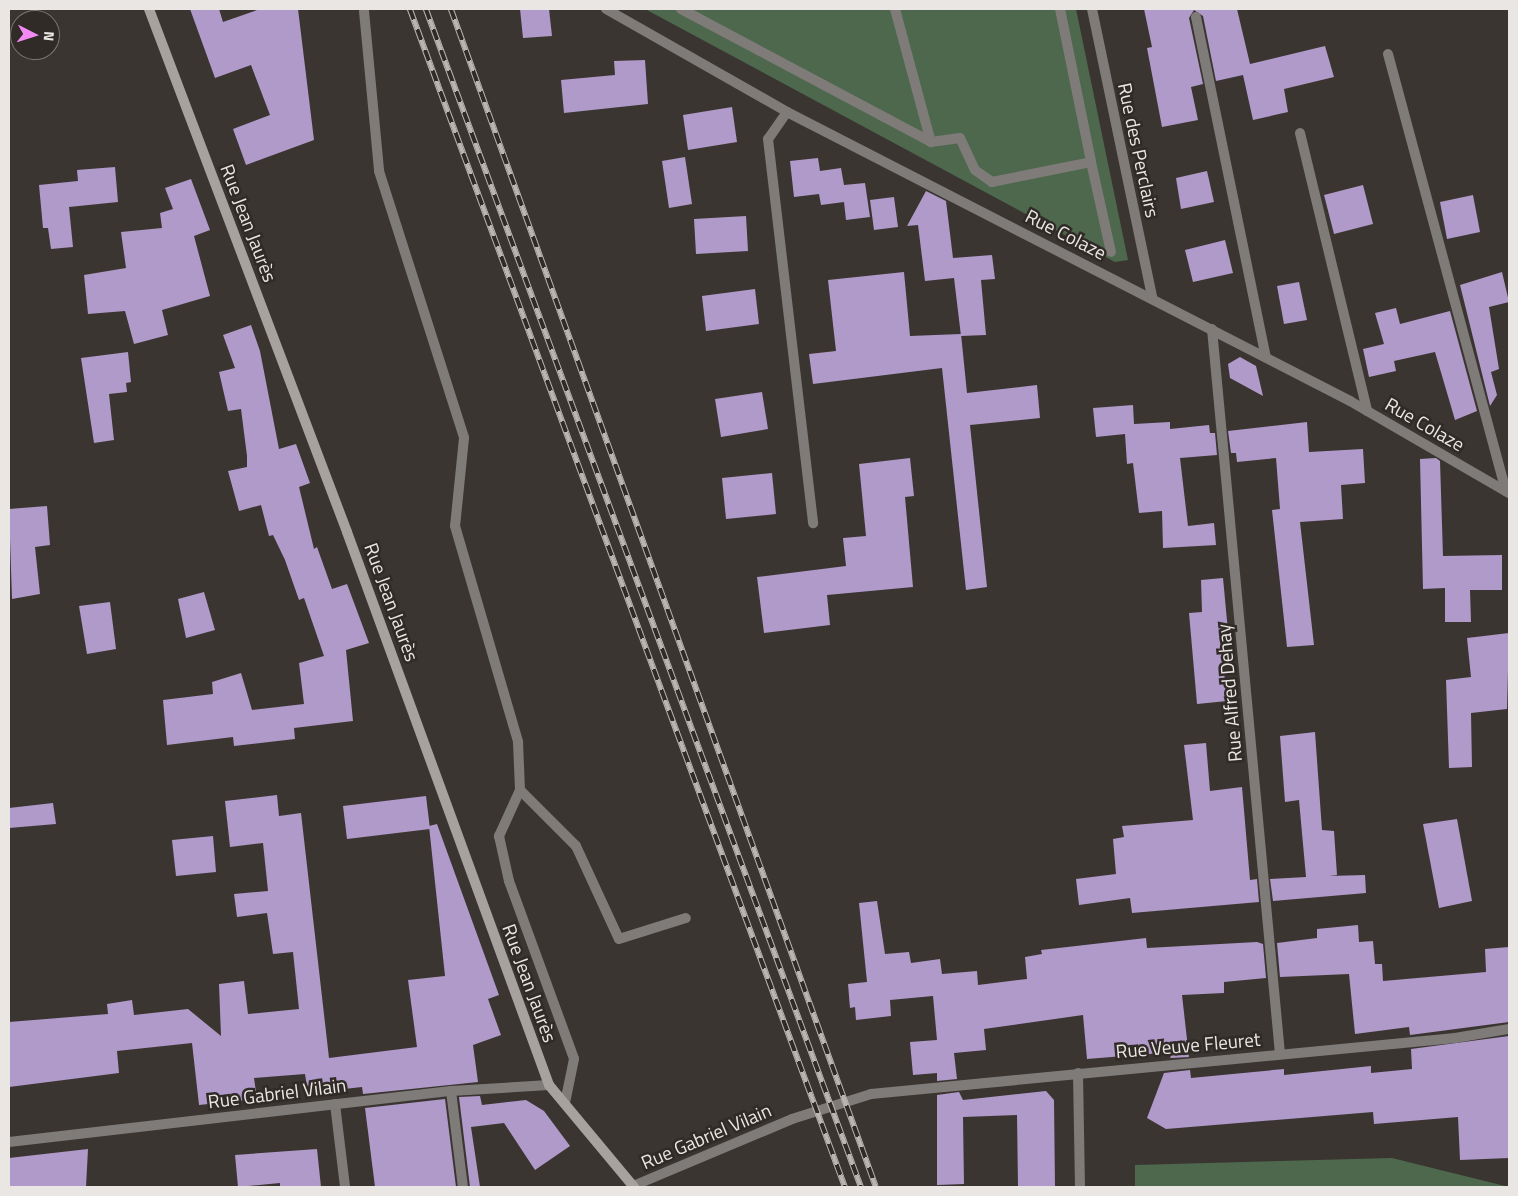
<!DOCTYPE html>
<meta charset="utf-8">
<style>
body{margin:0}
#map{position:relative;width:1518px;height:1196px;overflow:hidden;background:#3b3531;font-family:"Titillium Web",sans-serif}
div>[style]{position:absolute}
.green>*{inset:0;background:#4d684d}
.building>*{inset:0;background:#b09ac9}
.service>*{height:10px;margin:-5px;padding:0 5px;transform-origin:5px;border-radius:5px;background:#7e7b79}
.minor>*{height:10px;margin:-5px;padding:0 5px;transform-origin:5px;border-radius:5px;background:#7e7b79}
.tertiary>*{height:10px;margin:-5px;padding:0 5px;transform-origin:5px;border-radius:5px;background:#7e7b79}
.secondary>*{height:10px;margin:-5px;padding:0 5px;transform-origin:5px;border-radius:5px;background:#a7a29e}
.rail>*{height:5.5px;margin-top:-2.75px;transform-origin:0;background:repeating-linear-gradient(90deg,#302b27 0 11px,#bab5b2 0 22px);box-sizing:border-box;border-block:1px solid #bab5b2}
span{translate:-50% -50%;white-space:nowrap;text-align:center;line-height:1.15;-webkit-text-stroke:5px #302b27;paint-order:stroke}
.street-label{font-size:19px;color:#eae6e3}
.frame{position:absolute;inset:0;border:10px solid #eae6e3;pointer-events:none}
.north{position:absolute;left:10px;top:10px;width:50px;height:50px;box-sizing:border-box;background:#302b27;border:1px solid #7a7672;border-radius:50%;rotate:95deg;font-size:14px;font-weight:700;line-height:20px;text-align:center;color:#eae6e3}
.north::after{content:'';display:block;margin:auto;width:18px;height:22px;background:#f28af3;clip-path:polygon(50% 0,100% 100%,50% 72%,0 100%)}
</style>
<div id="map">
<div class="green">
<div style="clip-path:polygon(645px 9px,1076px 9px,1128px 260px,1115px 262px)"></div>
<div style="clip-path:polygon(1392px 1158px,1509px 1187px,1135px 1187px,1135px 1165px)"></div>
</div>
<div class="building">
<div style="clip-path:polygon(190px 9px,219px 9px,223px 22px,260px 9px,298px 9px,314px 140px,246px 165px,233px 129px,270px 115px,251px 65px,215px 78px)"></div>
<div style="clip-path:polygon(520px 9px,549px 9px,552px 36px,523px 38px)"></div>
<div style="clip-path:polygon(1144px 9px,1237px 9px,1250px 64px,1325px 46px,1334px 77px,1284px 89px,1288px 112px,1253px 120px,1243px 75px,1216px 81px,1203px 16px,1194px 10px,1189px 18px,1203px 84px,1191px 87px,1198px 120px,1162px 127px,1147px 48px,1152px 47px)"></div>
<div style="clip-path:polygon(645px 60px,648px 104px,564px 113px,561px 80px,615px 75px,614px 61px)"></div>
<div style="clip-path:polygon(732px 107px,737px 142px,688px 150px,683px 115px)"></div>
<div style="clip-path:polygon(685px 157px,692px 204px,669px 208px,662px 161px)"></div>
<div style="clip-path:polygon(818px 158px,820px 171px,841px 168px,844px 185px,865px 183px,870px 217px,846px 220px,844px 202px,821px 205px,819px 194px,794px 197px,790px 161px)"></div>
<div style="clip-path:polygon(115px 167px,118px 202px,69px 207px,73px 247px,51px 249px,48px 228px,43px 228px,39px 185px,78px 181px,77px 170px)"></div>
<div style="clip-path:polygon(1207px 171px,1214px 202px,1181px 209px,1176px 178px)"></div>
<div style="clip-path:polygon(191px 179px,210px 230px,194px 236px,210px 296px,162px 310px,168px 335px,134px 344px,125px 311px,88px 314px,84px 275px,126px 268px,121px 232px,162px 228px,160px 213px,173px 209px,165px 188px)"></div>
<div style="clip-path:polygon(1363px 185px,1373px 224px,1334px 234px,1324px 195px)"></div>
<div style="clip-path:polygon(926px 191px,946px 201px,953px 258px,992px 255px,995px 279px,981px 280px,986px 335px,961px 336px,954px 278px,925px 281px,918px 225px,907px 226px)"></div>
<div style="clip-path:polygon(1473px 195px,1480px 232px,1447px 239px,1440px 202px)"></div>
<div style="clip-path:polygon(894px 197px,898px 227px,874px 230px,870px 200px)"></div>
<div style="clip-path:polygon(746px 216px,748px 251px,696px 254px,694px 219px)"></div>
<div style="clip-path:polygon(1225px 240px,1233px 273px,1193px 282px,1185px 250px)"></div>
<div style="clip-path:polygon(904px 272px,910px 336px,961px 334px,967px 393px,1037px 385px,1040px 418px,970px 425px,987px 587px,966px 590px,942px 368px,813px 384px,809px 354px,836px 351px,828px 280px)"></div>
<div style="clip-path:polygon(1502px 272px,1509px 302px,1489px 307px,1499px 369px,1491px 372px,1497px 395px,1490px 406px,1460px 285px)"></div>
<div style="clip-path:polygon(1299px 282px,1307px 320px,1284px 324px,1277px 286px)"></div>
<div style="clip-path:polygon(755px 289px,759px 324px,706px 331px,702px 296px)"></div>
<div style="clip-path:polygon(1396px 308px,1400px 324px,1450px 311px,1477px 411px,1455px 420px,1435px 352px,1394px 361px,1396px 371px,1369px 377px,1363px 349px,1384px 344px,1375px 313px)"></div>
<div style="clip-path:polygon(251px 325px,260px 351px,279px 449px,296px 444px,310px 483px,299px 487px,314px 549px,317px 547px,332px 589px,347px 584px,369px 643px,346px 650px,353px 721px,294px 728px,295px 739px,234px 746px,233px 737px,167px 745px,163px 700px,213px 694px,212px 682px,241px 673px,252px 710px,304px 704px,299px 663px,324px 656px,304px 598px,299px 600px,285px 560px,273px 535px,269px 536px,261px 505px,239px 511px,228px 471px,247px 467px,247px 456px,241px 409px,228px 411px,219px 372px,235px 368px,223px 335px)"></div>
<div style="clip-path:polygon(128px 352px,131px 382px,126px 383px,127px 392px,109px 394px,114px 440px,94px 443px,81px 358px)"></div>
<div style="clip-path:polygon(1240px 357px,1256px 366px,1263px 396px,1230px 378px,1228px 364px)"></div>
<div style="clip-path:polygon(762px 392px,768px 429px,721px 437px,715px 399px)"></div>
<div style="clip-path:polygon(1133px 405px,1134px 424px,1170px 422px,1170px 429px,1209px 425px,1210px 433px,1215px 433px,1217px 455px,1180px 458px,1188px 526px,1214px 523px,1216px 545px,1163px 548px,1162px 511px,1139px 513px,1133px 463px,1127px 464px,1125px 434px,1096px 437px,1093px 408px)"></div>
<div style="clip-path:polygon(1307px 422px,1309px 452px,1363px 449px,1365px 483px,1341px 485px,1343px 519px,1300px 522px,1314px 645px,1287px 647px,1272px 510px,1280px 509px,1276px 458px,1237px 462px,1236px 453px,1231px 453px,1228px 431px)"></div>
<div style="clip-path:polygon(910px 458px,914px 496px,905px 497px,913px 587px,827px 595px,830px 625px,764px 633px,757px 577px,846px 566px,843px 538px,866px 536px,859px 464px)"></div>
<div style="clip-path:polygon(1436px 458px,1440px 461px,1443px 556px,1502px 555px,1502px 590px,1470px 590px,1471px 622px,1445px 622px,1445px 588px,1423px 589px,1420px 459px)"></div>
<div style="clip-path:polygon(772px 473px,776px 514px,726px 519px,722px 478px)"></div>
<div style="clip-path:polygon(47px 506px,50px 545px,35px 547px,40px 594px,12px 599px,9px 509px)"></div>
<div style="clip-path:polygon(1223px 578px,1229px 642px,1221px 642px,1227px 701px,1197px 704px,1189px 613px,1202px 612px,1201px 580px)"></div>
<div style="clip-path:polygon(204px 592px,215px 630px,186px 638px,178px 599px)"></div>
<div style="clip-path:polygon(110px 602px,116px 649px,87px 654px,79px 606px)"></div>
<div style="clip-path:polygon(1509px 633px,1507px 709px,1471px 713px,1472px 767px,1449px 768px,1446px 680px,1471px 677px,1467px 638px)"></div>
<div style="clip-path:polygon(1315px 732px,1322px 830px,1334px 831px,1337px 875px,1329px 876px,1365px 875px,1366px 893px,1273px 901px,1270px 879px,1306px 877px,1299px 800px,1285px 802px,1280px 736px)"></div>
<div style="clip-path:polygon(1206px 743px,1210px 791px,1242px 787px,1250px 880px,1257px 879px,1259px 902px,1132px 913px,1130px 898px,1079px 905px,1076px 879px,1116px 874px,1113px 839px,1124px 837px,1122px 826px,1193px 820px,1184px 745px)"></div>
<div style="clip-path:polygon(277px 795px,279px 816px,301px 813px,329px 1058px,417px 1047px,408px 980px,445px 976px,429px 826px,437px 824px,499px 995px,488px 999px,501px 1035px,473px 1045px,478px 1082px,363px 1094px,362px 1087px,308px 1093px,305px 1074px,254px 1078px,257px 1099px,199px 1105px,192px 1043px,117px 1051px,119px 1073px,9px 1087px,9px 1022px,108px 1014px,107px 1004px,132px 1000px,134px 1015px,188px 1009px,221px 1036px,219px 984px,244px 981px,248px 1014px,299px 1009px,293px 952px,273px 954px,267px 913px,237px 917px,234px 894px,268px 891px,263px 843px,230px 847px,225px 801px)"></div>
<div style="clip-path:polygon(426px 796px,430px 829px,347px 839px,343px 806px)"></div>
<div style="clip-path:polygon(53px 803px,56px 824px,9px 828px,9px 808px)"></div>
<div style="clip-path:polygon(1457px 819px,1472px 901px,1439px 908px,1423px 824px)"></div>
<div style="clip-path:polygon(213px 836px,216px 872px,176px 876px,172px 840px)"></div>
<div style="clip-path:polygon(877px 901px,885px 954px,909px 952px,911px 963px,940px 959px,942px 974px,977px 971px,978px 985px,1027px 979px,1025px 957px,1042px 954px,1041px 950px,1146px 938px,1147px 948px,1257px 942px,1263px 944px,1266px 978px,1224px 982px,1224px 993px,1182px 995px,1189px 1057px,1170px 1058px,1173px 1052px,1087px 1059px,1083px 1015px,984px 1029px,986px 1050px,954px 1053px,957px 1079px,937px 1081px,937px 1073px,913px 1075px,910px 1042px,937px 1040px,933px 996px,890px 1000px,891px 1016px,856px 1020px,855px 1007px,850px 1008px,848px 984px,867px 982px,859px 903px)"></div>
<div style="clip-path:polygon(1358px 925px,1359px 942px,1373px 941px,1375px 964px,1382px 964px,1383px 981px,1486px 972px,1485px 949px,1509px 947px,1509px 1022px,1410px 1035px,1409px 1027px,1355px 1034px,1349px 974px,1280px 977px,1277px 943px,1317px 938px,1317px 929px)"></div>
<div style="clip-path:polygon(1509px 1036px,1509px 1158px,1460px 1160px,1458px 1117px,1374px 1124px,1373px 1112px,1166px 1129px,1147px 1118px,1164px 1073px,1190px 1070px,1191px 1078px,1284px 1069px,1284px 1075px,1371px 1066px,1371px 1073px,1412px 1069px,1411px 1049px)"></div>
<div style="clip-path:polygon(1046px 1091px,1054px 1100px,1055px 1187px,1018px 1187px,1017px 1115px,963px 1117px,964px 1184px,937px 1185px,937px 1095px,959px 1092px,963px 1100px)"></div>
<div style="clip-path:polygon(480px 1096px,482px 1105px,526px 1100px,544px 1111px,570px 1146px,535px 1170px,504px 1123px,471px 1127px,480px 1187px,470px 1187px,459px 1097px)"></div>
<div style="clip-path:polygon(445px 1099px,456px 1187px,375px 1187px,365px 1108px)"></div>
<div style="clip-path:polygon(88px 1149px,86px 1187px,9px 1187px,9px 1158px)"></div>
<div style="clip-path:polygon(317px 1149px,321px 1187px,280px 1187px,280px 1183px,238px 1187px,235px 1155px)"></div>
</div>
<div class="service">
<div style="left:681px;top:9px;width:283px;rotate:28deg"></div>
<div style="left:931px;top:142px;width:29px;rotate:-8deg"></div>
<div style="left:960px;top:138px;width:35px;rotate:65deg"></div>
<div style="left:975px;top:170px;width:21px;rotate:35deg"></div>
<div style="left:992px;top:182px;width:101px;rotate:-11.4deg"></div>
<div style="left:1091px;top:162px;width:92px;rotate:77.5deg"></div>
<div style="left:895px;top:9px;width:138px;rotate:74.9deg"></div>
<div style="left:1060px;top:9px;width:156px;rotate:78.5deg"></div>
<div style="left:364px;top:11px;width:161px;rotate:84.6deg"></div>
<div style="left:379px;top:171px;width:280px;rotate:72.3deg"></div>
<div style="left:464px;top:438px;width:88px;rotate:95.8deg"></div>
<div style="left:455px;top:526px;width:225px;rotate:73.7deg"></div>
<div style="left:518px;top:742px;width:48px;rotate:87.6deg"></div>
<div style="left:520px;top:790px;width:51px;rotate:114.5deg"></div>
<div style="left:499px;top:836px;width:46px;rotate:77.5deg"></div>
<div style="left:509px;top:881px;width:189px;rotate:69.9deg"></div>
<div style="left:574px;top:1059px;width:45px;rotate:101.6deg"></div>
<div style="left:1196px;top:17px;width:347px;rotate:78.4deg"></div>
<div style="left:1388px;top:54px;width:453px;rotate:74.9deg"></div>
<div style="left:787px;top:112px;width:33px;rotate:125deg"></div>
<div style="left:768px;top:139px;width:387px;rotate:83.3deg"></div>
<div style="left:1300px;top:133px;width:286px;rotate:76.4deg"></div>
<div style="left:520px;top:790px;width:79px;rotate:45deg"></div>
<div style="left:576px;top:846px;width:102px;rotate:65.2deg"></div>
<div style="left:619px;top:939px;width:70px;rotate:-17.4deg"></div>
<div style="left:335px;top:1104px;width:84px;rotate:83.1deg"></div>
</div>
<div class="minor">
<div style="left:606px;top:9px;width:208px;rotate:29.6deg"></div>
<div style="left:787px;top:112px;width:633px;rotate:27.17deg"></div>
<div style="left:1350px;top:401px;width:184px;rotate:30.1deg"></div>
<div style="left:1092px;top:9px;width:294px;rotate:78.2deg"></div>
<div style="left:1212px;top:329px;width:728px;rotate:84.64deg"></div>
<div style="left:1078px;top:1073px;width:114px;rotate:89deg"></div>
<div style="left:451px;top:1091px;width:97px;rotate:82.9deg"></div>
<div style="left:9px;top:1142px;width:445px;rotate:-6.6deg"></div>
<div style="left:451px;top:1091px;width:98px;rotate:-3.5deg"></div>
</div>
<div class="tertiary">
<div style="left:633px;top:1186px;width:173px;rotate:-22.8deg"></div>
<div style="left:792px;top:1119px;width:83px;rotate:-17.6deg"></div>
<div style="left:871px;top:1094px;width:587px;rotate:-5.48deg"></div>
<div style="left:1455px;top:1038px;width:55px;rotate:-9.5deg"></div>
</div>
<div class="secondary">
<div style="left:149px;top:9px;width:559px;rotate:69.26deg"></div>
<div style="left:347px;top:532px;width:589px;rotate:69.93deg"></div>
<div style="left:549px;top:1085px;width:133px;rotate:50.2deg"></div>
</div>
<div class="rail">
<div style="left:410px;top:9px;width:1256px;rotate:69.73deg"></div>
<div style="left:426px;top:9px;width:1256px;rotate:69.73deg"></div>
<div style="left:451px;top:9px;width:1252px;rotate:70.16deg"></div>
</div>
<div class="street-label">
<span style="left:1139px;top:150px;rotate:78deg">Rue des Perclairs</span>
<span style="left:249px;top:223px;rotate:69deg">Rue Jean Jaurès</span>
<span style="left:1066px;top:234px;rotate:27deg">Rue Colaze</span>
<span style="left:1425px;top:424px;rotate:30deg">Rue Colaze</span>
<span style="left:392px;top:602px;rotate:70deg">Rue Jean Jaurès</span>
<span style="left:1229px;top:693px;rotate:-95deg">Rue Alfred Dehay</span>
<span style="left:530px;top:983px;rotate:70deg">Rue Jean Jaurès</span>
<span style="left:1188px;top:1045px;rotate:-5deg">Rue Veuve Fleuret</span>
<span style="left:277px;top:1093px;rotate:-7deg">Rue Gabriel Vilain</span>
<span style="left:706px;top:1136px;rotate:-23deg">Rue Gabriel Vilain</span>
</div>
<div class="frame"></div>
<div class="north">N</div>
</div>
